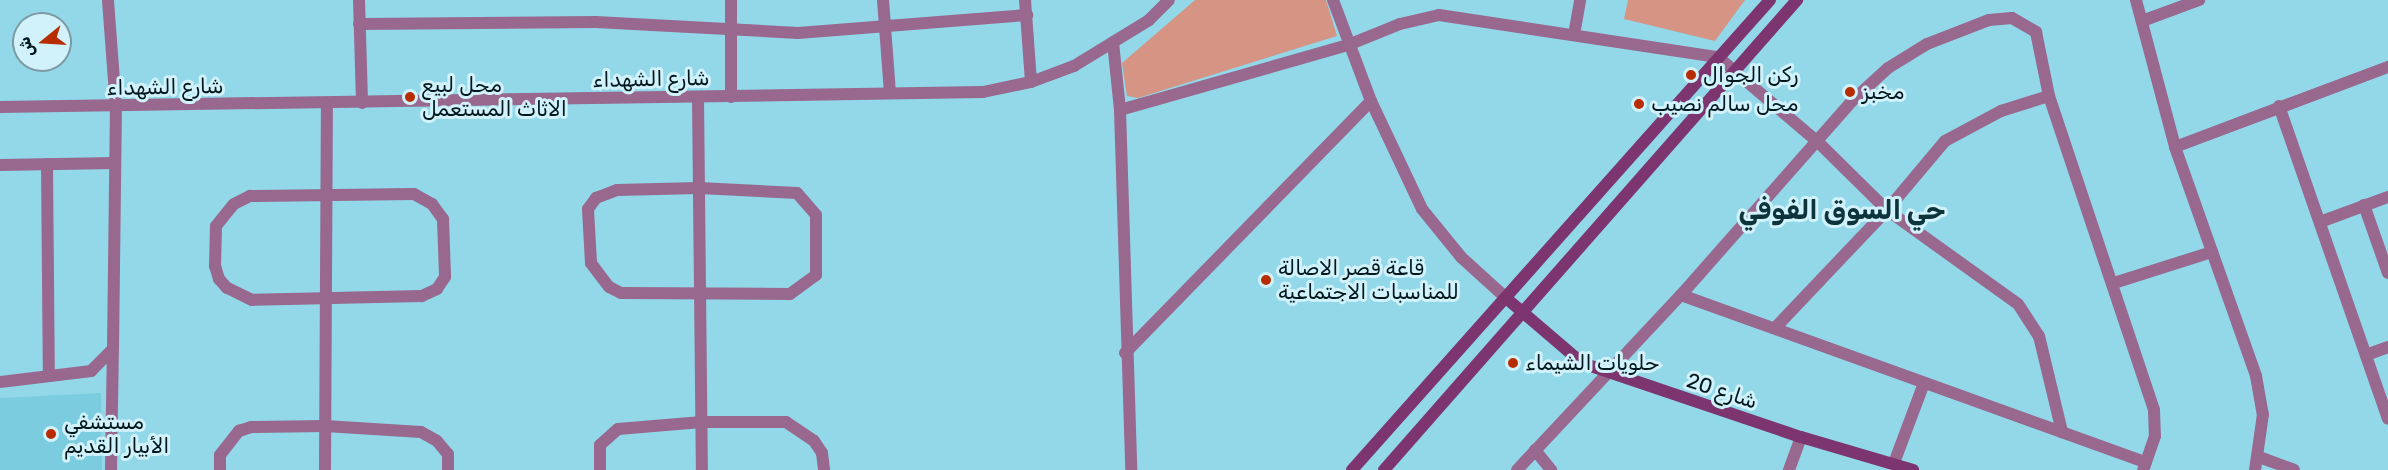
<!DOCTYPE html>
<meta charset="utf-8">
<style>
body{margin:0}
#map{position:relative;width:2388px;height:470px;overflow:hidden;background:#92d8e9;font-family:Rubik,Vazirmatn,sans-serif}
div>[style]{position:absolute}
.built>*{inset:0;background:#7ccce0}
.green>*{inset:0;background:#d59484}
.street>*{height:12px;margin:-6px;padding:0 6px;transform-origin:6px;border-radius:6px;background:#99688e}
.secondary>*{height:12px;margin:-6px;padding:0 6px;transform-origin:6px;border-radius:6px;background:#7d3570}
.dots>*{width:16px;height:16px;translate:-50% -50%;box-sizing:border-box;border:3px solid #d1f2fb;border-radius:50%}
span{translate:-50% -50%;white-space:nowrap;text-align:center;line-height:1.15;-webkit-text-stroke:6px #d1f2fb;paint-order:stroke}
.poi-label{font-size:21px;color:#00171d}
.left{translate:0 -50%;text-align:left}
.street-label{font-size:21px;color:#00171d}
.district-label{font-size:27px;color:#0d333b;font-weight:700}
.north{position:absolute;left:12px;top:12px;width:60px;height:60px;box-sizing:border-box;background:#d1f2fb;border:2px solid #7d9aa2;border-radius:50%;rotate:252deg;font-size:16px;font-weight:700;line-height:24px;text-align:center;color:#00171d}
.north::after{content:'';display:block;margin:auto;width:21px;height:27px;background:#b72d01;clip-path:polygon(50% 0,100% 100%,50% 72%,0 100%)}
</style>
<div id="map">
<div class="built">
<div style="clip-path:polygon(101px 393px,102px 470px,0 470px,0 398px)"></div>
</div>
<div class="green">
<div style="clip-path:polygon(1195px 0,1326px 0,1337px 36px,1138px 98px,1127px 96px,1122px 63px)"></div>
<div style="clip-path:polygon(1628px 0,1745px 0,1715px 41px,1624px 19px)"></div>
</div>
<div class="street">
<div style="left:359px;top:0;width:103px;rotate:88.3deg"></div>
<div style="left:731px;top:0;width:97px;rotate:90deg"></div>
<div style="left:883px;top:0;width:93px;rotate:85.7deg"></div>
<div style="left:1025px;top:0;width:82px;rotate:85.8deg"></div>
<div style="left:1333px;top:0;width:108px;rotate:69.4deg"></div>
<div style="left:1371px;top:101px;width:119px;rotate:64.7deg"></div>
<div style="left:1422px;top:209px;width:62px;rotate:50.9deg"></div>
<div style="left:1461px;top:257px;width:61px;rotate:42.3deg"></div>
<div style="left:2136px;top:0;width:152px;rotate:75.1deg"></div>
<div style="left:2175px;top:147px;width:243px;rotate:70.5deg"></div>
<div style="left:2256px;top:376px;width:39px;rotate:80deg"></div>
<div style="left:2263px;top:414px;width:57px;rotate:98.1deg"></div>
<div style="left:2142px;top:21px;width:61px;rotate:-20.2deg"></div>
<div style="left:359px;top:24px;width:237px;rotate:-0.5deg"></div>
<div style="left:596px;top:22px;width:202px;rotate:3.1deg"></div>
<div style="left:798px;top:33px;width:230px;rotate:-4.5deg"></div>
<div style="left:1574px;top:35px;width:36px;rotate:-80deg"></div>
<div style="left:1113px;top:42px;width:68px;rotate:84.1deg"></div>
<div style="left:1120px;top:110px;width:237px;rotate:-15.9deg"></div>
<div style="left:1348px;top:45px;width:56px;rotate:-22deg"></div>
<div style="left:1400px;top:24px;width:40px;rotate:-13deg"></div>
<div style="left:1439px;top:15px;width:282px;rotate:8.6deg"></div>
<div style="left:1718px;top:57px;width:133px;rotate:40.4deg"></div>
<div style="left:1819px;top:143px;width:95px;rotate:44.6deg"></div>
<div style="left:1887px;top:210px;width:161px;rotate:35.7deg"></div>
<div style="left:2018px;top:304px;width:38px;rotate:57deg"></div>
<div style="left:2039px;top:336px;width:99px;rotate:76.5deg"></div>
<div style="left:698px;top:98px;width:372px;rotate:89.4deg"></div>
<div style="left:2279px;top:106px;width:331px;rotate:70.8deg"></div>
<div style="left:0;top:107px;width:983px;rotate:-0.87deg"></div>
<div style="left:983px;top:92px;width:49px;rotate:-11.8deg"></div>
<div style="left:1031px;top:82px;width:46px;rotate:-20.4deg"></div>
<div style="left:1074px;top:66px;width:88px;rotate:-31.5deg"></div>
<div style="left:1149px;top:20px;width:28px;rotate:-45deg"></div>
<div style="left:1120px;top:110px;width:360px;rotate:88.2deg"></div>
<div style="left:2175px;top:147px;width:228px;rotate:-20.6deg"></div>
<div style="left:47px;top:164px;width:212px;rotate:89.5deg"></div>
<div style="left:0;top:165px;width:115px;rotate:-1deg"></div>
<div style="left:699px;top:188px;width:98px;rotate:2.9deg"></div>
<div style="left:797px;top:193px;width:29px;rotate:49deg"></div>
<div style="left:816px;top:215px;width:60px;rotate:90deg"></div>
<div style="left:816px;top:275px;width:32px;rotate:144deg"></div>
<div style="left:790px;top:294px;width:169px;rotate:-179.7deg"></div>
<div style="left:621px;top:293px;width:13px;rotate:-153deg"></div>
<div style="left:609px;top:287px;width:30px;rotate:-127deg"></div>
<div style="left:591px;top:263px;width:54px;rotate:-93.2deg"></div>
<div style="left:588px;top:209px;width:14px;rotate:-54deg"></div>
<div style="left:596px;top:198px;width:22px;rotate:-21deg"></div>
<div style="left:617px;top:190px;width:82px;rotate:-1.4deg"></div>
<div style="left:414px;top:194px;width:21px;rotate:29deg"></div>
<div style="left:432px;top:204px;width:19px;rotate:54deg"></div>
<div style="left:443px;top:219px;width:58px;rotate:88deg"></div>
<div style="left:445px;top:277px;width:14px;rotate:124deg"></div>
<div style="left:437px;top:289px;width:17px;rotate:155deg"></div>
<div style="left:422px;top:296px;width:170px;rotate:178.7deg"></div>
<div style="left:252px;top:300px;width:28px;rotate:-154deg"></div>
<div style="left:227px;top:288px;width:12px;rotate:-132deg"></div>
<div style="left:219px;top:279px;width:14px;rotate:-107deg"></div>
<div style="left:215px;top:266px;width:40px;rotate:-88.6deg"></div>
<div style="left:216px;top:226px;width:28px;rotate:-51deg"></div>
<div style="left:234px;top:204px;width:18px;rotate:-27deg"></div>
<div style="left:250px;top:196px;width:164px;rotate:-0.7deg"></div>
<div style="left:2364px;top:205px;width:72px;rotate:70.6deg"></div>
<div style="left:2320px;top:222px;width:72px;rotate:-20.2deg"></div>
<div style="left:2114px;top:283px;width:103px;rotate:-17.6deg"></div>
<div style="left:1681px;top:295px;width:494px;rotate:19.8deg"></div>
<div style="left:1775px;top:328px;width:163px;rotate:-46.5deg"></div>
<div style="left:1887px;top:210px;width:90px;rotate:-50deg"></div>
<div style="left:1945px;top:141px;width:64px;rotate:-28.2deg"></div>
<div style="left:2001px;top:111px;width:50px;rotate:-17.4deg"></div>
<div style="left:1125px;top:353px;width:352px;rotate:-45.7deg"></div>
<div style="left:2366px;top:355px;width:23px;rotate:-20deg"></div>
<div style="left:0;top:382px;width:92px;rotate:-6.9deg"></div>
<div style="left:91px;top:371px;width:31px;rotate:-45deg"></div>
<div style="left:113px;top:349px;width:242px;rotate:-89.3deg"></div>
<div style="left:116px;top:107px;width:107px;rotate:-94.3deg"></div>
<div style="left:1535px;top:450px;width:26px;rotate:51deg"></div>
<div style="left:2259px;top:457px;width:37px;rotate:20deg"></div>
<div style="left:1894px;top:463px;width:85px;rotate:-69.4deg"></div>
<div style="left:111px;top:470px;width:121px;rotate:-89.1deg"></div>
<div style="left:220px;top:470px;width:15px;rotate:-90deg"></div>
<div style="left:220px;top:455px;width:31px;rotate:-52deg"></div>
<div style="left:239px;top:431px;width:13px;rotate:-18deg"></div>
<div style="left:251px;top:427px;width:74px;rotate:-0.8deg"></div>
<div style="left:325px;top:426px;width:96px;rotate:3.6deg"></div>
<div style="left:421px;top:432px;width:18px;rotate:29deg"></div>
<div style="left:437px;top:441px;width:17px;rotate:50deg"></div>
<div style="left:448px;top:454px;width:16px;rotate:90deg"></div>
<div style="left:325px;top:470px;width:366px;rotate:-89.7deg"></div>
<div style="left:600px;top:470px;width:25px;rotate:-90deg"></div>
<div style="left:600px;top:445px;width:24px;rotate:-42deg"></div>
<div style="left:618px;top:429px;width:84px;rotate:-4.8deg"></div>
<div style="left:702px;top:422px;width:84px"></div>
<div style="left:786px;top:422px;width:34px;rotate:34deg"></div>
<div style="left:814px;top:441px;width:14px;rotate:56deg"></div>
<div style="left:822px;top:453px;width:17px;rotate:83deg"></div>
<div style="left:1517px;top:470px;width:240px;rotate:-46.9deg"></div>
<div style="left:1681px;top:295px;width:259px;rotate:-48.6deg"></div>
<div style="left:1852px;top:101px;width:49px;rotate:-42.5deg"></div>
<div style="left:1888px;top:68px;width:46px;rotate:-31.6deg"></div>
<div style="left:1927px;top:44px;width:66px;rotate:-21.2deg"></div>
<div style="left:1989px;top:20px;width:23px;rotate:-5deg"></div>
<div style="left:2012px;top:18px;width:28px;rotate:30deg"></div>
<div style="left:2036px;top:32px;width:65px;rotate:78.5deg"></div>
<div style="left:2049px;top:96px;width:331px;rotate:71.5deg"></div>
<div style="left:2154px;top:410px;width:26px;rotate:88deg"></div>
<div style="left:2155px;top:436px;width:36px;rotate:109deg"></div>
<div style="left:1789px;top:470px;width:35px;rotate:-70deg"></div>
</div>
<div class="secondary">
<div style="left:1506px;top:298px;width:100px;rotate:40.5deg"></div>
<div style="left:1582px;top:363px;width:231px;rotate:18.7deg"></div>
<div style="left:1801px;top:437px;width:117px;rotate:16.4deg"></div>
<div style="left:1352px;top:470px;width:629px;rotate:-48.35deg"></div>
<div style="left:1384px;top:470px;width:626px;rotate:-48.69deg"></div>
</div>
<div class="dots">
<div style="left:1691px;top:75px;background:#b72d01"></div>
<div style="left:1850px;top:92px;background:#b72d01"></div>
<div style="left:410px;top:97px;background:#b72d01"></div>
<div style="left:1639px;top:104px;background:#b72d01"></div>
<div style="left:1266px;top:280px;background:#b72d01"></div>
<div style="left:1513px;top:363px;background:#b72d01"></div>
<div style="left:51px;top:434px;background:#b72d01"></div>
</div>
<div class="poi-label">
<span class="left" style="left:1703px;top:75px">ركن الجوال</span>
<span class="left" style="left:422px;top:97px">محل لبيع<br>الاثاث المستعمل</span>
<span class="left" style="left:1862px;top:92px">مخبز</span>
<span class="left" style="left:1651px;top:104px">محل سالم نصيب</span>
<span class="left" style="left:1278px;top:280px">قاعة قصر الاصالة<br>للمناسبات الاجتماعية</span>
<span class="left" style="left:1525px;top:363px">حلويات الشيماء</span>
<span class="left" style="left:64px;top:434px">مستشفي<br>الأبيار القديم</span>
</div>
<div class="street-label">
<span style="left:651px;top:79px;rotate:-1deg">شارع الشهداء</span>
<span style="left:165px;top:87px;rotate:-1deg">شارع الشهداء</span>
<span style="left:1722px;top:391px;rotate:18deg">شارع 20</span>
</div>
<div class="district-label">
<span style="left:1842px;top:211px">حي السوق الفوفي</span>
</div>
<div class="north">ش</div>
</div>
